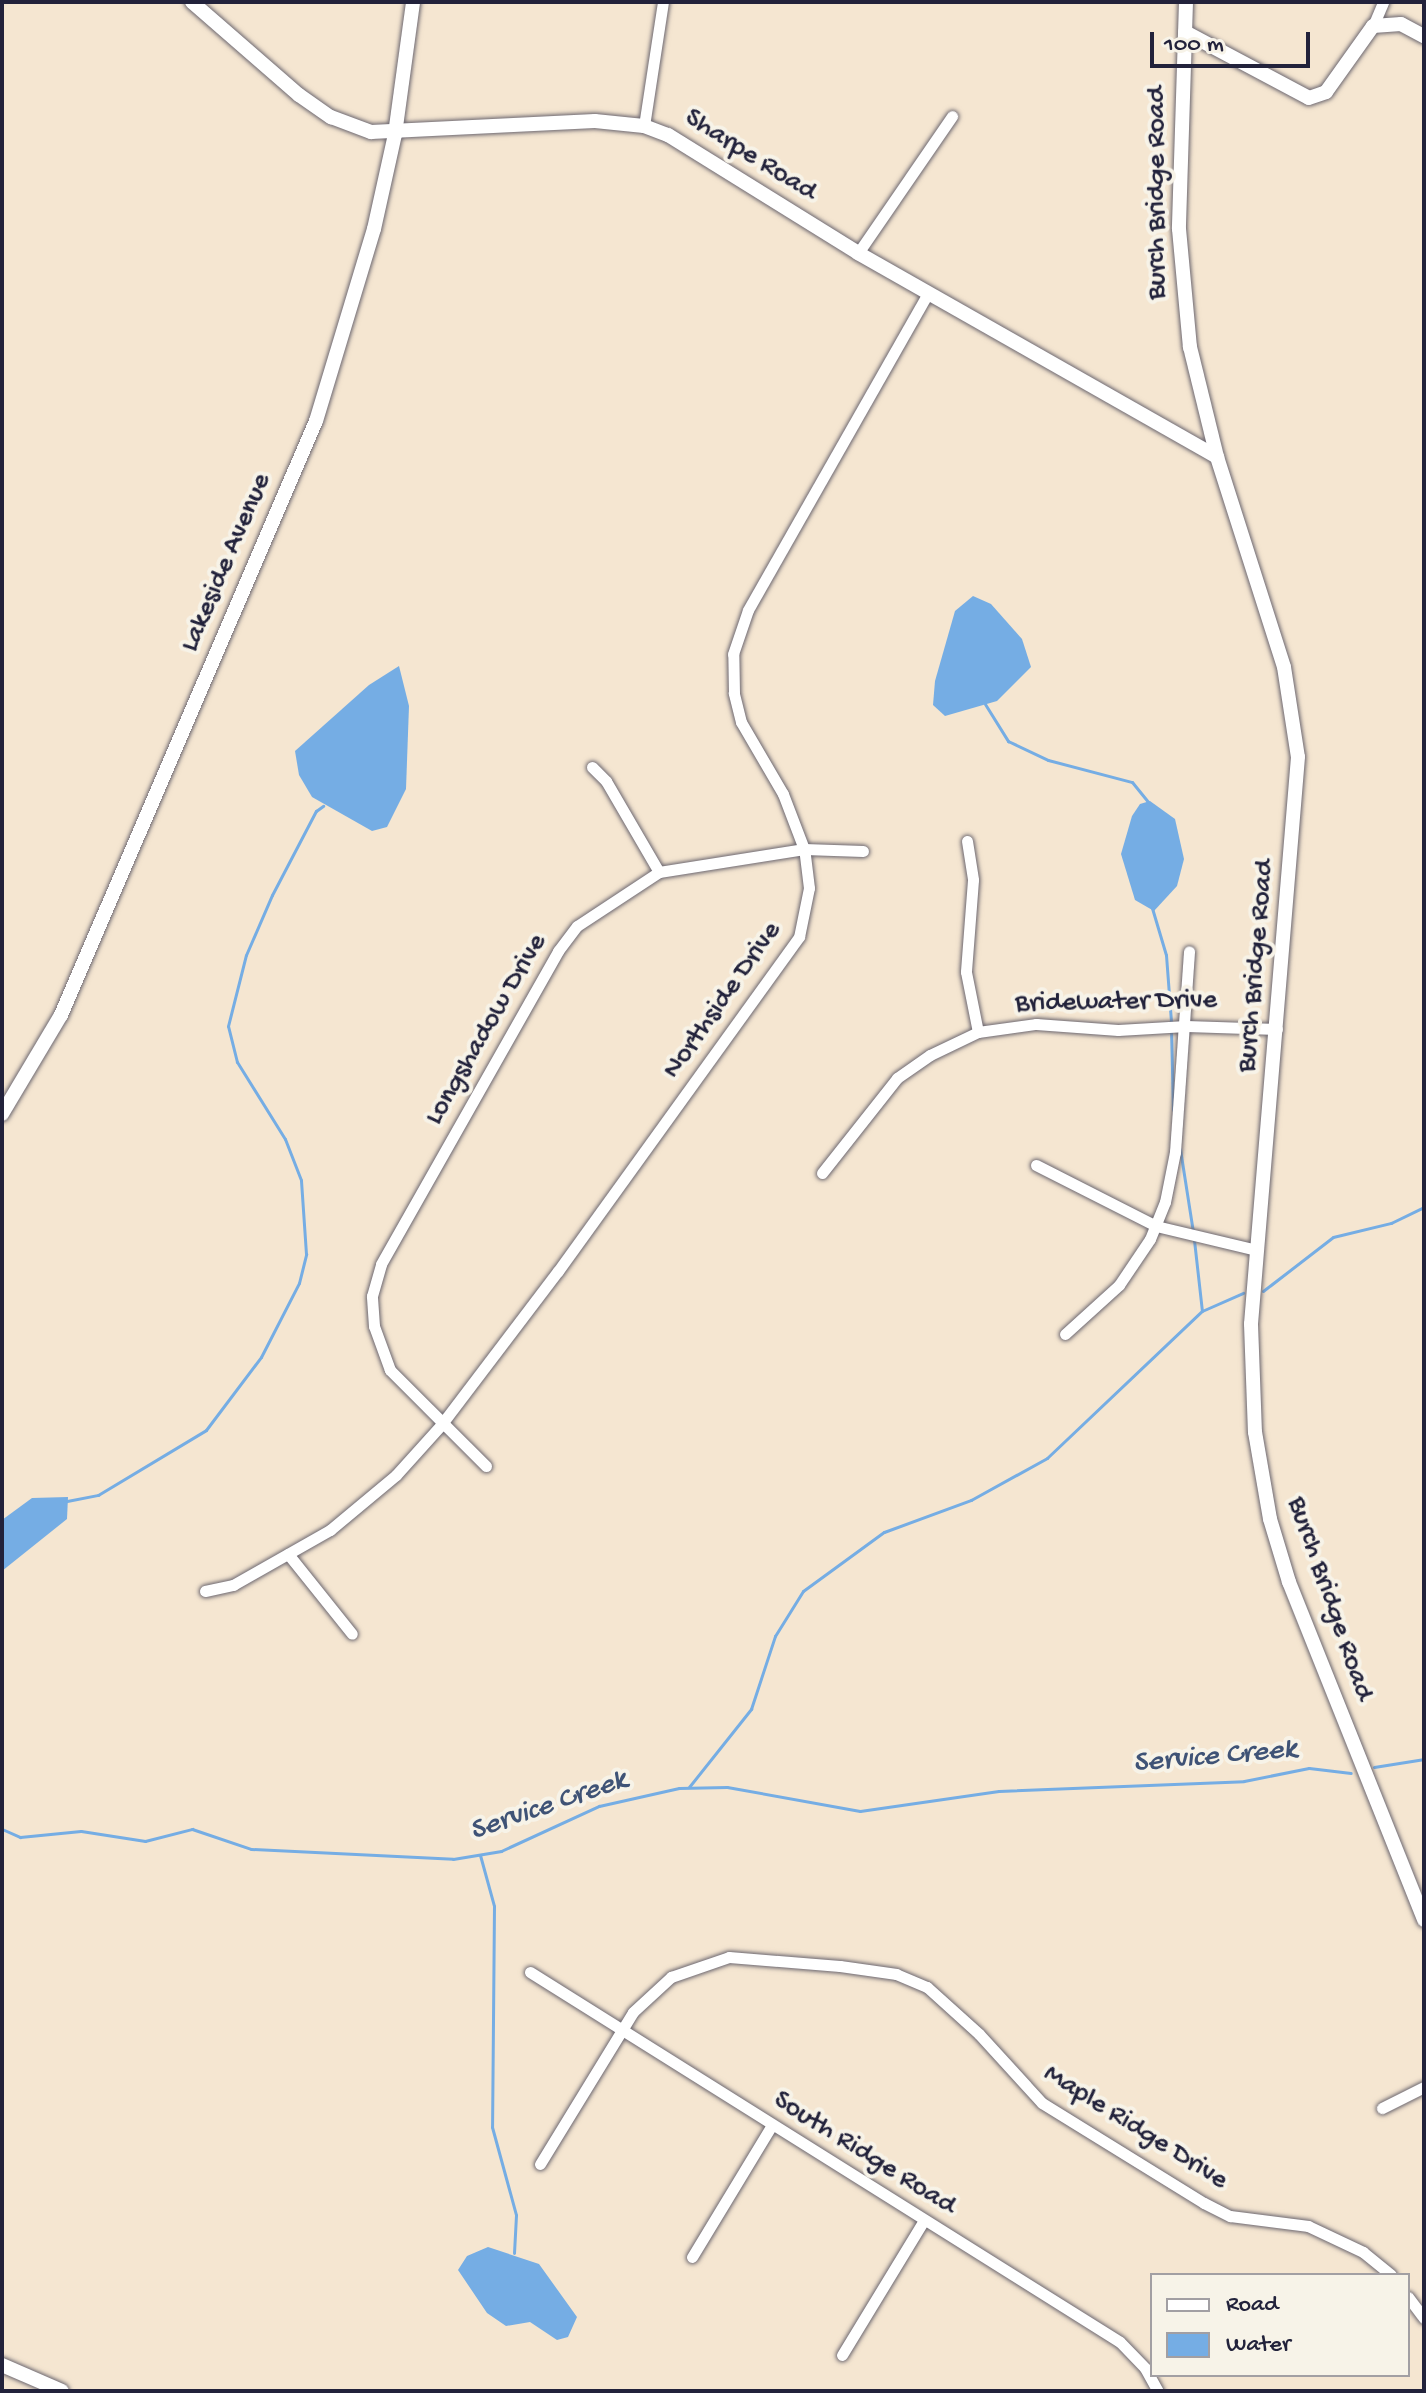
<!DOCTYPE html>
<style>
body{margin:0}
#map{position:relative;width:1426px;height:2393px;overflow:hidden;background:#f5e6d1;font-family:"Gochi Hand",sans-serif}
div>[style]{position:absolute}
.water>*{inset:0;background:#75ade4}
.stream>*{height:3px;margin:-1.5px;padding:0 1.5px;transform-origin:1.5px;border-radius:1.5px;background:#75ade4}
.roads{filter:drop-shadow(0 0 2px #6c6770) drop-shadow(0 0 2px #6c6770)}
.minor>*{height:11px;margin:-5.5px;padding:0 5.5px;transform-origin:5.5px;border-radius:5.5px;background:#fff}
.tertiary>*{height:14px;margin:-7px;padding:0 7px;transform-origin:7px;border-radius:7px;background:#fff}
span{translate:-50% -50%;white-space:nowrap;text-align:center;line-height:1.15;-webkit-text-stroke:8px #f7f3e8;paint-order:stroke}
.street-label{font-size:28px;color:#22223b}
.water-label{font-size:30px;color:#3f5376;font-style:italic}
.frame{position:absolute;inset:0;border:4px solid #22223b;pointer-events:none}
.legend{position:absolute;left:1150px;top:2273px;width:260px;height:104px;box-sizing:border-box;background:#f7f3e8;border:2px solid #a29fa3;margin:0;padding:10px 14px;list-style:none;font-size:24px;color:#22223b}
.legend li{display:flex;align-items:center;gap:16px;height:40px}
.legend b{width:40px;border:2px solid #a29fa3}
.scale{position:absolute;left:1150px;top:32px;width:160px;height:36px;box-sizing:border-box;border:4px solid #22223b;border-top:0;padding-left:10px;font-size:24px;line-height:28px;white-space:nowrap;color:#22223b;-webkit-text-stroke:6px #f7f3e8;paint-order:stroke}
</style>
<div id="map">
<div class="water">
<div style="clip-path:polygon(973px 596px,991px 604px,1022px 639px,1031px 667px,997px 701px,945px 716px,933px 705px,935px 681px,955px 611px)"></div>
<div style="clip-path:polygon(399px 666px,409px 706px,406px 789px,387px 827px,372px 831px,312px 797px,299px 775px,295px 751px,369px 685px)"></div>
<div style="clip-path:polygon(1150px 801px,1175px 819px,1184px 859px,1177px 886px,1154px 911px,1135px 900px,1121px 854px,1132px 816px,1140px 804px)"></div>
<div style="clip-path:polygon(68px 1497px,67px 1519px,2px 1571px,2px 1520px,32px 1498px)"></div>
<div style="clip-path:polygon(488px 2247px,539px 2264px,577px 2317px,568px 2337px,557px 2340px,530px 2322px,506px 2326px,487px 2313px,458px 2270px,467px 2256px)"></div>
</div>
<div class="stream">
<div style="left:985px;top:704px;width:44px;rotate:58.1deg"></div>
<div style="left:1008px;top:741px;width:44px;rotate:25.4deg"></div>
<div style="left:1048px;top:760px;width:87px;rotate:14.7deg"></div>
<div style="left:1132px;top:782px;width:28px;rotate:51deg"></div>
<div style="left:1152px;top:908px;width:49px;rotate:73.4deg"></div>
<div style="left:1166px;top:955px;width:67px;rotate:85.7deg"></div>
<div style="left:1171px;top:1029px;width:81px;rotate:88.6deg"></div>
<div style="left:1180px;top:1149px;width:84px;rotate:81.1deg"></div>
<div style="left:1194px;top:1240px;width:71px;rotate:83.6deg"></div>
<div style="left:1263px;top:1291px;width:88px;rotate:-37.6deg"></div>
<div style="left:1333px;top:1237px;width:60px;rotate:-13.6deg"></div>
<div style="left:1391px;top:1223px;width:37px;rotate:-26deg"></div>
<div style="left:67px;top:1501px;width:32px;rotate:-11deg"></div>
<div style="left:98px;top:1495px;width:126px;rotate:-31deg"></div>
<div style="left:206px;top:1430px;width:91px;rotate:-53deg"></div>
<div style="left:261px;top:1357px;width:83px;rotate:-62.8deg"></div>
<div style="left:299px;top:1283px;width:30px;rotate:-76deg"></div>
<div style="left:306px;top:1254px;width:74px;rotate:-93.9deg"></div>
<div style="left:301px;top:1180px;width:44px;rotate:-111.3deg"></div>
<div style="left:285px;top:1139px;width:91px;rotate:-121.9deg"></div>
<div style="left:237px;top:1062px;width:37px;rotate:-104deg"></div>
<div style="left:228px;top:1026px;width:73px;rotate:-75.8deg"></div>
<div style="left:246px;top:955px;width:65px;rotate:-66.6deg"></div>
<div style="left:272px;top:895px;width:95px;rotate:-62.4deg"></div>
<div style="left:316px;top:811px;width:9px;rotate:-36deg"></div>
<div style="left:1374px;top:1767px;width:51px;rotate:-9.1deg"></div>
<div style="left:689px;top:1787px;width:100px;rotate:-51.5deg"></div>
<div style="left:751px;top:1709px;width:77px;rotate:-71.8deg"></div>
<div style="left:775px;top:1636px;width:53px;rotate:-58.1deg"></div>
<div style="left:803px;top:1591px;width:100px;rotate:-36.1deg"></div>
<div style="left:884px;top:1532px;width:93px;rotate:-20.2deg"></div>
<div style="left:971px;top:1500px;width:87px;rotate:-28.9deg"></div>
<div style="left:1047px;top:1458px;width:214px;rotate:-43.5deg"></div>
<div style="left:1202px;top:1311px;width:45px;rotate:-23.7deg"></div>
<div style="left:2px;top:1829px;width:20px;rotate:24deg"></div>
<div style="left:20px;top:1837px;width:61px;rotate:-5.6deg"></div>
<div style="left:81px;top:1831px;width:65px;rotate:8.9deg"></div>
<div style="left:145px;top:1841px;width:49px;rotate:-14.3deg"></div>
<div style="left:192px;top:1829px;width:62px;rotate:18.7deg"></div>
<div style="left:251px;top:1849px;width:202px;rotate:2.8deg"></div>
<div style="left:453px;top:1859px;width:49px;rotate:-9.5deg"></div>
<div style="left:501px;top:1851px;width:108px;rotate:-24.7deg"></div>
<div style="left:599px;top:1806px;width:82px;rotate:-12.7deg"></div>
<div style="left:679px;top:1788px;width:48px;rotate:-1.2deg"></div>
<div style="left:727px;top:1787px;width:135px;rotate:10.2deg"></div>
<div style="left:860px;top:1811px;width:140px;rotate:-8.2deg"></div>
<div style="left:999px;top:1791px;width:245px;rotate:-2.3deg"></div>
<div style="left:1244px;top:1781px;width:66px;rotate:-11.3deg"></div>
<div style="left:1309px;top:1768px;width:42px;rotate:6.8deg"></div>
<div style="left:480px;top:1855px;width:53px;rotate:74.6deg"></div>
<div style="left:494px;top:1906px;width:221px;rotate:90.5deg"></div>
<div style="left:492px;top:2127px;width:91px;rotate:74.7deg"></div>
<div style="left:516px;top:2215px;width:38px;rotate:93deg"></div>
</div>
<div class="roads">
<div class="minor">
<div style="left:1373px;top:26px;width:26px;rotate:-67deg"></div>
<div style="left:644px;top:126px;width:125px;rotate:-81.3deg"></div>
<div style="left:858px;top:253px;width:166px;rotate:-55.5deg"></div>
<div style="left:592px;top:767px;width:20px;rotate:45deg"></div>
<div style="left:606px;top:781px;width:105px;rotate:59.8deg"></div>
<div style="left:967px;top:841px;width:39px;rotate:81deg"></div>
<div style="left:973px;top:880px;width:92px;rotate:94.4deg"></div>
<div style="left:966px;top:972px;width:61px;rotate:78.7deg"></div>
<div style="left:1036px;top:1165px;width:135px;rotate:26.9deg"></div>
<div style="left:1156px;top:1226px;width:104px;rotate:13.4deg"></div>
<div style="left:822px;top:1173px;width:121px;rotate:-51.7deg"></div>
<div style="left:897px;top:1078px;width:40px;rotate:-34.9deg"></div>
<div style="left:930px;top:1055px;width:53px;rotate:-25.6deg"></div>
<div style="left:978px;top:1032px;width:59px;rotate:-7.9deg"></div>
<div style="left:1036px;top:1024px;width:82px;rotate:4.2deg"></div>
<div style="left:1118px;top:1030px;width:68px;rotate:-3.4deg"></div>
<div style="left:1186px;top:1026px;width:91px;rotate:1.9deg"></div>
<div style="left:1065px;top:1334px;width:73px;rotate:-42.2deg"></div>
<div style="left:1119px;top:1285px;width:55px;rotate:-56deg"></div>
<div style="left:1150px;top:1239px;width:40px;rotate:-68deg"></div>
<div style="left:1165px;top:1202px;width:51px;rotate:-78.7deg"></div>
<div style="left:1175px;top:1152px;width:201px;rotate:-86deg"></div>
<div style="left:486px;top:1466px;width:136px;rotate:-135deg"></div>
<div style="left:390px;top:1370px;width:47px;rotate:-110deg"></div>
<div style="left:374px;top:1326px;width:30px;rotate:-94deg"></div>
<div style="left:372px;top:1296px;width:33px;rotate:-74deg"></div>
<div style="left:381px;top:1264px;width:360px;rotate:-60.5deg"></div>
<div style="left:558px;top:951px;width:31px;rotate:-53deg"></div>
<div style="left:577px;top:926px;width:98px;rotate:-33.4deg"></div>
<div style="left:659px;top:872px;width:147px;rotate:-9deg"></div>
<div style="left:804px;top:849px;width:59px;rotate:1.9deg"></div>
<div style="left:288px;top:1554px;width:102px;rotate:51.3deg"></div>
<div style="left:205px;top:1591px;width:29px;rotate:-12deg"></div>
<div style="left:233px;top:1585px;width:112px;rotate:-29.6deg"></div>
<div style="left:330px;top:1530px;width:86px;rotate:-39.8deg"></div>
<div style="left:396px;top:1475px;width:67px;rotate:-48deg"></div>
<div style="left:441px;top:1425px;width:193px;rotate:-52.8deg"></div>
<div style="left:558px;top:1271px;width:412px;rotate:-54.2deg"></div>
<div style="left:799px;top:937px;width:50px;rotate:-78.5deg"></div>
<div style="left:809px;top:888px;width:39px;rotate:-97deg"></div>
<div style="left:804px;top:849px;width:59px;rotate:-110.9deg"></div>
<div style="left:783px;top:794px;width:83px;rotate:-120.3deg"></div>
<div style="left:741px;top:722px;width:30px;rotate:-104deg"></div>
<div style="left:734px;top:693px;width:39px;rotate:-91deg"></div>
<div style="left:733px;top:654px;width:46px;rotate:-71.2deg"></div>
<div style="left:748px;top:610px;width:365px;rotate:-60.4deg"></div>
<div style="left:530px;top:1972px;width:696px;rotate:32.09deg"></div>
<div style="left:1120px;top:2342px;width:36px;rotate:46deg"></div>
<div style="left:1145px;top:2368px;width:26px;rotate:61deg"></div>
<div style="left:1382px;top:2108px;width:47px;rotate:-26.6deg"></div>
<div style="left:540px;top:2164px;width:178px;rotate:-58.5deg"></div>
<div style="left:633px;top:2012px;width:52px;rotate:-42.6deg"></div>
<div style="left:671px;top:1977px;width:61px;rotate:-19deg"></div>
<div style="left:729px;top:1957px;width:111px;rotate:4.6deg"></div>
<div style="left:840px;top:1966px;width:57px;rotate:8.1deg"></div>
<div style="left:896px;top:1974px;width:34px;rotate:23deg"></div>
<div style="left:927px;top:1987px;width:70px;rotate:42.1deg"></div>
<div style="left:979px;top:2034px;width:93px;rotate:47.6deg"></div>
<div style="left:1042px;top:2103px;width:190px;rotate:31.7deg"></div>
<div style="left:1204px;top:2203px;width:29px;rotate:27deg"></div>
<div style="left:1230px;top:2216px;width:79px;rotate:7.3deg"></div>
<div style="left:1308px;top:2226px;width:61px;rotate:25.3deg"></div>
<div style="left:1363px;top:2252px;width:36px;rotate:39deg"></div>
<div style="left:692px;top:2257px;width:154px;rotate:-58.8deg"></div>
<div style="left:1408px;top:2297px;width:26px;rotate:53deg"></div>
<div style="left:842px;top:2355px;width:158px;rotate:-58.7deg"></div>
</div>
<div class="tertiary">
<div style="left:192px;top:2px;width:142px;rotate:41deg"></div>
<div style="left:299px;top:95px;width:39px;rotate:35deg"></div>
<div style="left:331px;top:117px;width:43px;rotate:20.6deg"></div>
<div style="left:371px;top:132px;width:224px;rotate:-2.8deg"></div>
<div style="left:595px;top:121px;width:49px;rotate:5.8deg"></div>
<div style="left:644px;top:126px;width:26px;rotate:21deg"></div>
<div style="left:668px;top:135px;width:224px;rotate:31.8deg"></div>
<div style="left:858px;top:253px;width:413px;rotate:29.6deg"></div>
<div style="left:1186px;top:2px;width:227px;rotate:91.8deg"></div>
<div style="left:1179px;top:229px;width:119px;rotate:84.7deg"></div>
<div style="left:1190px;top:347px;width:113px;rotate:76.2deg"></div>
<div style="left:1217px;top:457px;width:220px;rotate:72.3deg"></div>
<div style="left:1284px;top:667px;width:91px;rotate:81.2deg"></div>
<div style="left:1298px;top:757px;width:569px;rotate:94.74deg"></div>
<div style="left:1251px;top:1324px;width:108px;rotate:87.9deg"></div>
<div style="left:1255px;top:1432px;width:88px;rotate:80.2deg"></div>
<div style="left:1270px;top:1519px;width:66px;rotate:73.2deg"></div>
<div style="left:1289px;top:1582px;width:364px;rotate:68.2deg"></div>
<div style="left:1185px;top:32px;width:140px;rotate:28deg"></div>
<div style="left:1309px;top:98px;width:18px;rotate:-19deg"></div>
<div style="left:1326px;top:92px;width:81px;rotate:-54.5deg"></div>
<div style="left:1373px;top:26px;width:28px;rotate:-4deg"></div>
<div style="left:1401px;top:24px;width:26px;rotate:28deg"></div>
<div style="left:2px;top:1114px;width:115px;rotate:-59.2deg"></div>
<div style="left:61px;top:1015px;width:646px;rotate:-66.77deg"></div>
<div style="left:316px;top:421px;width:201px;rotate:-73.2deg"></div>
<div style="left:374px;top:229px;width:97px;rotate:-77.5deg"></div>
<div style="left:395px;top:134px;width:133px;rotate:-82.2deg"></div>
<div style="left:2px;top:2365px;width:65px;rotate:23.4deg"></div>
</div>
</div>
<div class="street-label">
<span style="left:750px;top:156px;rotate:32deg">Sharpe Road</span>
<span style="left:1158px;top:193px;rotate:-90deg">Burch Bridge Road</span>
<span style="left:227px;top:563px;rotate:-67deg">Lakeside Avenue</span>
<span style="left:1257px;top:966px;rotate:-85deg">Burch Bridge Road</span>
<span style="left:723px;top:1001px;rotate:-55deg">Northside Drive</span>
<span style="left:1116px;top:1003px;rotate:-1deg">Bridewater Drive</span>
<span style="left:487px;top:1030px;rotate:-60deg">Longshadow Drive</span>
<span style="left:1329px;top:1599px;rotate:71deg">Burch Bridge Road</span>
<span style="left:1135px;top:2128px;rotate:32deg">Maple Ridge Drive</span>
<span style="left:864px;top:2154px;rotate:32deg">South Ridge Road</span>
</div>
<div class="water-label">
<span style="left:1215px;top:1758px;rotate:-5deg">Service Creek</span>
<span style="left:549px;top:1807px;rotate:-19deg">Service Creek</span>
</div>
<div class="frame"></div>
<ul class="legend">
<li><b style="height:10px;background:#fff"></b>Road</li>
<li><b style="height:22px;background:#75ade4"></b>Water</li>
</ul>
<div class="scale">100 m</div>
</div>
